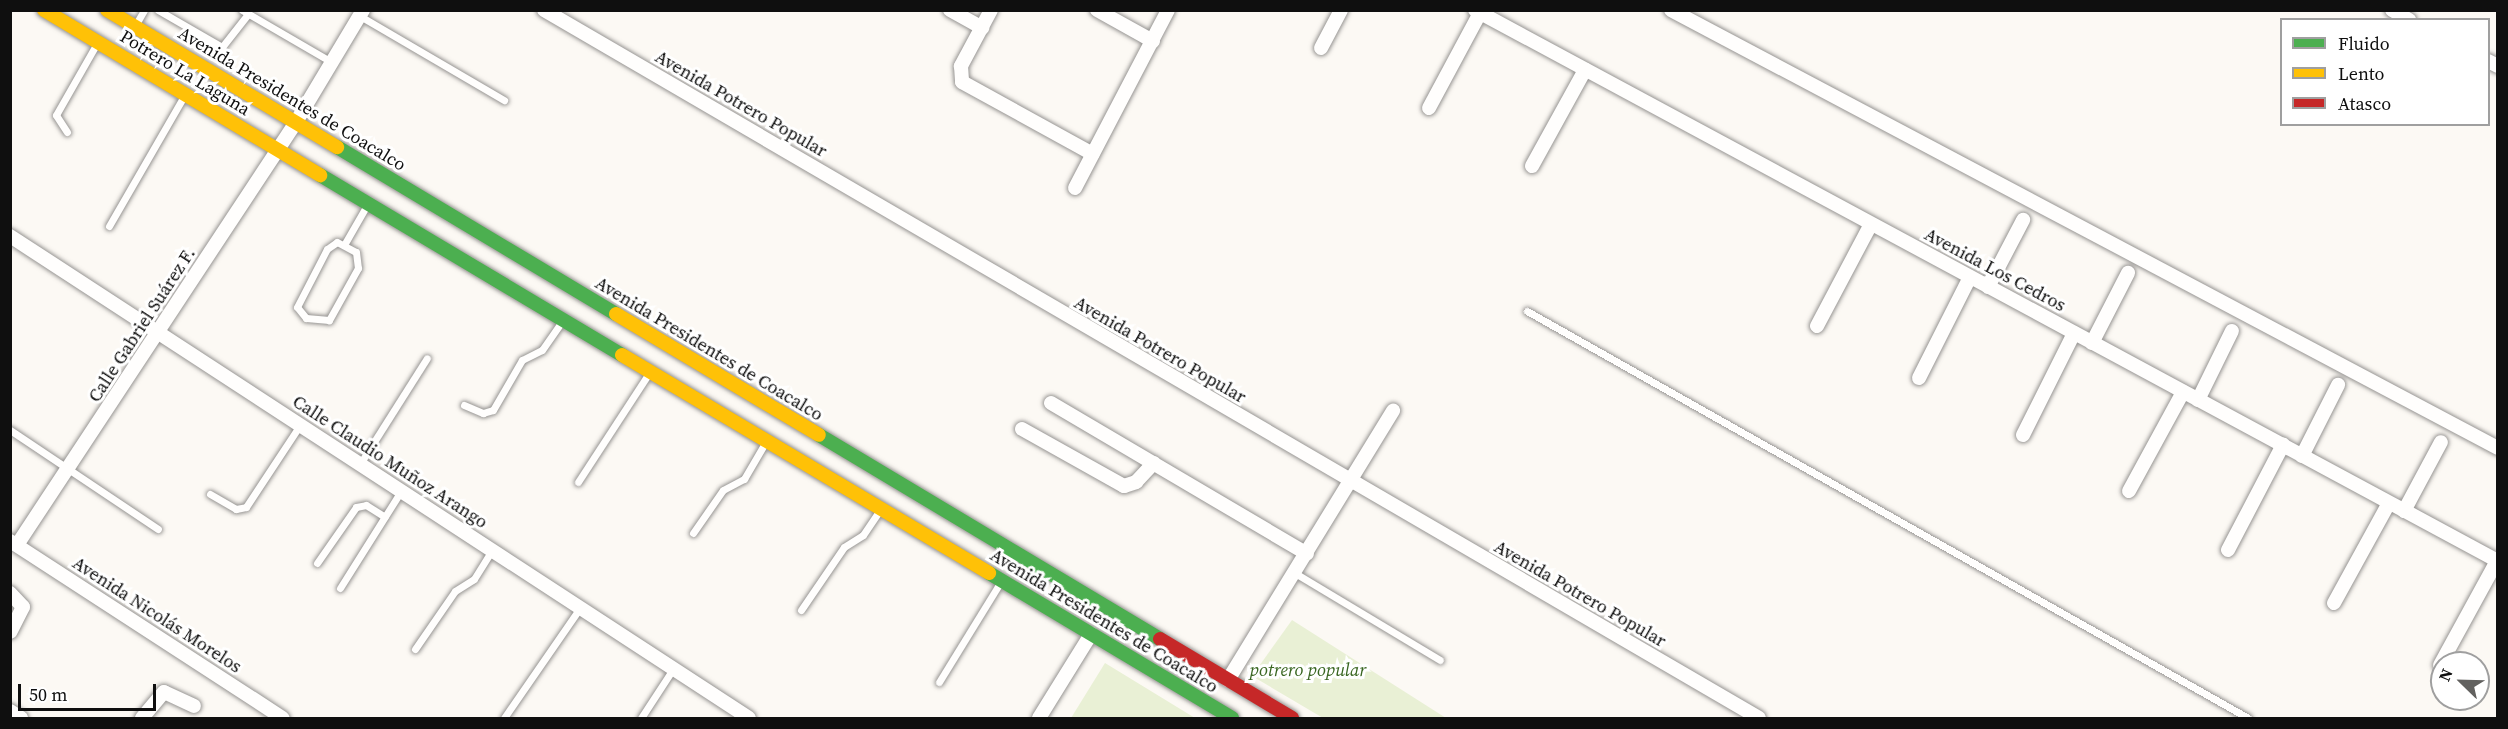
<!DOCTYPE html>
<meta charset="utf-8">
<style>
body{margin:0}
#map{position:relative;width:2508px;height:729px;overflow:hidden;background:#fcf9f4;font-family:"Source Serif 4",serif}
div>[style]{position:absolute}
.green>*{inset:0;background:#e9f0d5}
.roads{filter:drop-shadow(0 0 2px #969492) drop-shadow(0 0 2px #969492)}
.lane>*{height:7px;margin:-3.5px;padding:0 3.5px;transform-origin:3.5px;border-radius:3.5px;background:#fffefd}
.street>*{height:14px;margin:-7px;padding:0 7px;transform-origin:7px;border-radius:7px;background:#fffefd}
.fast>*{height:14px;margin:-7px;padding:0 7px;transform-origin:7px;border-radius:7px;background:#4caf50}
.slow>*{height:14px;margin:-7px;padding:0 7px;transform-origin:7px;border-radius:7px;background:#ffc107}
.jam>*{height:14px;margin:-7px;padding:0 7px;transform-origin:7px;border-radius:7px;background:#c62828}
span{translate:-50% -50%;white-space:nowrap;text-align:center;line-height:1.15;-webkit-text-stroke:6px #fff;paint-order:stroke}
.street-label{font-size:18px;color:#0f0f0f}
.park-label{font-size:18px;color:#386520;font-style:italic}
.frame{position:absolute;inset:0;border:12px solid #0f0f0f;pointer-events:none}
.legend{position:absolute;left:2280px;top:18px;width:210px;height:108px;box-sizing:border-box;background:#fff;border:2px solid #9f9f9f;margin:0;padding:8px 10px;list-style:none;font-size:18px;color:#0f0f0f}
.legend li{display:flex;align-items:center;gap:12px;height:30px}
.legend b{width:30px;border:2px solid #9f9f9f}
.north{position:absolute;left:2430px;top:651px;width:60px;height:60px;box-sizing:border-box;background:#fff;border:2px solid #9f9f9f;border-radius:50%;rotate:293deg;font-size:16px;font-weight:700;line-height:24px;text-align:center;color:#0f0f0f}
.north::after{content:'';display:block;margin:auto;width:21px;height:27px;background:#62615f;clip-path:polygon(50% 0,100% 100%,50% 72%,0 100%)}
.scale{position:absolute;left:18px;top:684px;width:138px;height:27px;box-sizing:border-box;border:3px solid #0f0f0f;border-top:0;padding-left:8px;font-size:18px;line-height:21px;white-space:nowrap;color:#0f0f0f;-webkit-text-stroke:4px #fff;paint-order:stroke}
</style>
<div id="map">
<div class="green">
<div style="clip-path:polygon(1292px 620px,1446px 718px,1323px 718px,1252px 676px)"></div>
<div style="clip-path:polygon(1105px 663px,1195px 718px,1071px 718px)"></div>
</div>
<div class="roads">
<div class="lane">
<div style="left:158px;top:10px;width:74px;rotate:30deg"></div>
<div style="left:222px;top:47px;width:42px;rotate:-51.8deg"></div>
<div style="left:242px;top:10px;width:105px;rotate:30.2deg"></div>
<div style="left:360px;top:16px;width:167px;rotate:30.3deg"></div>
<div style="left:136px;top:24px;width:16px;rotate:-60deg"></div>
<div style="left:67px;top:132px;width:20px;rotate:-123deg"></div>
<div style="left:56px;top:115px;width:81px;rotate:-60.3deg"></div>
<div style="left:109px;top:226px;width:150px;rotate:-60deg"></div>
<div style="left:337px;top:242px;width:21px;rotate:28deg"></div>
<div style="left:356px;top:252px;width:16px;rotate:83deg"></div>
<div style="left:358px;top:268px;width:60px;rotate:119.1deg"></div>
<div style="left:329px;top:320px;width:23px;rotate:-175deg"></div>
<div style="left:306px;top:318px;width:14px;rotate:-129deg"></div>
<div style="left:297px;top:307px;width:65px;rotate:-62.7deg"></div>
<div style="left:327px;top:249px;width:12px;rotate:-35deg"></div>
<div style="left:344px;top:245px;width:46px;rotate:-60.1deg"></div>
<div style="left:1527px;top:311px;width:828px;rotate:29.44deg"></div>
<div style="left:464px;top:405px;width:21px;rotate:23deg"></div>
<div style="left:483px;top:413px;width:10px;rotate:-17deg"></div>
<div style="left:493px;top:410px;width:58px;rotate:-59.9deg"></div>
<div style="left:522px;top:360px;width:22px;rotate:-27deg"></div>
<div style="left:542px;top:350px;width:35px;rotate:-55deg"></div>
<div style="left:10px;top:430px;width:178px;rotate:33.8deg"></div>
<div style="left:360px;top:464px;width:125px;rotate:-57.7deg"></div>
<div style="left:578px;top:482px;width:130px;rotate:-56.9deg"></div>
<div style="left:210px;top:494px;width:30px;rotate:30deg"></div>
<div style="left:236px;top:509px;width:10px;rotate:-11deg"></div>
<div style="left:246px;top:507px;width:98px;rotate:-56.6deg"></div>
<div style="left:693px;top:533px;width:52px;rotate:-55.1deg"></div>
<div style="left:723px;top:490px;width:24px;rotate:-28deg"></div>
<div style="left:744px;top:479px;width:42px;rotate:-59.7deg"></div>
<div style="left:317px;top:563px;width:68px;rotate:-55.1deg"></div>
<div style="left:356px;top:507px;width:10px;rotate:-11deg"></div>
<div style="left:366px;top:505px;width:22px;rotate:32deg"></div>
<div style="left:1295px;top:573px;width:169px;rotate:31deg"></div>
<div style="left:340px;top:588px;width:115px;rotate:-57.8deg"></div>
<div style="left:801px;top:610px;width:76px;rotate:-55.7deg"></div>
<div style="left:844px;top:547px;width:22px;rotate:-32deg"></div>
<div style="left:863px;top:535px;width:29px;rotate:-56deg"></div>
<div style="left:415px;top:649px;width:70px;rotate:-55.4deg"></div>
<div style="left:455px;top:591px;width:22px;rotate:-32deg"></div>
<div style="left:474px;top:579px;width:34px;rotate:-58deg"></div>
<div style="left:939px;top:682px;width:116px;rotate:-58.4deg"></div>
<div style="left:504px;top:718px;width:134px;rotate:-55.4deg"></div>
<div style="left:641px;top:718px;width:59px;rotate:-56.9deg"></div>
</div>
<div class="street">
<div style="left:544px;top:10px;width:1406px;rotate:30.23deg"></div>
<div style="left:950px;top:10px;width:37px;rotate:29deg"></div>
<div style="left:991px;top:10px;width:64px;rotate:118.2deg"></div>
<div style="left:961px;top:66px;width:16px;rotate:86deg"></div>
<div style="left:962px;top:82px;width:149px;rotate:28.8deg"></div>
<div style="left:1097px;top:10px;width:64px;rotate:29deg"></div>
<div style="left:1475px;top:10px;width:1162px;rotate:28.31deg"></div>
<div style="left:1671px;top:10px;width:936px;rotate:27.91deg"></div>
<div style="left:2392px;top:10px;width:20px;rotate:30deg"></div>
<div style="left:1321px;top:48px;width:43px;rotate:-62.2deg"></div>
<div style="left:2488px;top:61px;width:11px;rotate:27deg"></div>
<div style="left:1429px;top:108px;width:108px;rotate:-61.8deg"></div>
<div style="left:1532px;top:166px;width:110px;rotate:-61.1deg"></div>
<div style="left:1075px;top:188px;width:201px;rotate:-62.4deg"></div>
<div style="left:10px;top:236px;width:882px;rotate:33.11deg"></div>
<div style="left:1988px;top:287px;width:76px;rotate:-62.4deg"></div>
<div style="left:1817px;top:326px;width:115px;rotate:-62.1deg"></div>
<div style="left:2092px;top:343px;width:79px;rotate:-62.8deg"></div>
<div style="left:1919px;top:378px;width:113px;rotate:-63.2deg"></div>
<div style="left:2198px;top:400px;width:77px;rotate:-63.8deg"></div>
<div style="left:1051px;top:403px;width:297px;rotate:30.5deg"></div>
<div style="left:1022px;top:429px;width:117px;rotate:29.2deg"></div>
<div style="left:1124px;top:486px;width:13px;rotate:-18deg"></div>
<div style="left:1136px;top:482px;width:26px;rotate:-47deg"></div>
<div style="left:2023px;top:435px;width:114px;rotate:-63.4deg"></div>
<div style="left:2302px;top:456px;width:80px;rotate:-63.1deg"></div>
<div style="left:2129px;top:491px;width:113px;rotate:-61.4deg"></div>
<div style="left:2404px;top:511px;width:78px;rotate:-61.8deg"></div>
<div style="left:10px;top:541px;width:325px;rotate:33deg"></div>
<div style="left:17px;top:545px;width:507px;rotate:-56.59deg"></div>
<div style="left:296px;top:122px;width:131px;rotate:-59.1deg"></div>
<div style="left:2228px;top:550px;width:119px;rotate:-62.4deg"></div>
<div style="left:10px;top:593px;width:19px;rotate:47deg"></div>
<div style="left:23px;top:607px;width:28px;rotate:117deg"></div>
<div style="left:2334px;top:603px;width:114px;rotate:-61.2deg"></div>
<div style="left:2440px;top:665px;width:119px;rotate:-61.3deg"></div>
<div style="left:1228px;top:680px;width:316px;rotate:-58.5deg"></div>
<div style="left:10px;top:711px;width:13px;rotate:32deg"></div>
<div style="left:142px;top:718px;width:34px;rotate:-50deg"></div>
<div style="left:164px;top:692px;width:33px;rotate:25deg"></div>
<div style="left:1039px;top:718px;width:99px;rotate:-58.2deg"></div>
</div>
<div class="fast">
<div style="left:337px;top:147px;width:325px;rotate:30.9deg"></div>
<div style="left:320px;top:175px;width:352px;rotate:30.8deg"></div>
<div style="left:819px;top:435px;width:397px;rotate:30.9deg"></div>
<div style="left:989px;top:573px;width:283px;rotate:30.8deg"></div>
</div>
<div class="slow">
<div style="left:44px;top:10px;width:322px;rotate:30.9deg"></div>
<div style="left:107px;top:10px;width:268px;rotate:30.8deg"></div>
<div style="left:616px;top:314px;width:236px;rotate:30.8deg"></div>
<div style="left:622px;top:355px;width:427px;rotate:30.7deg"></div>
</div>
<div class="jam">
<div style="left:1160px;top:639px;width:154px;rotate:30.9deg"></div>
</div>
</div>
<div class="street-label">
<span style="left:185px;top:73px;rotate:31deg">Potrero La Laguna</span>
<span style="left:292px;top:99px;rotate:31deg">Avenida Presidentes de Coacalco</span>
<span style="left:741px;top:104px;rotate:30deg">Avenida Potrero Popular</span>
<span style="left:1995px;top:270px;rotate:28deg">Avenida Los Cedros</span>
<span style="left:142px;top:325px;rotate:-57deg">Calle Gabriel Suárez F.</span>
<span style="left:709px;top:349px;rotate:31deg">Avenida Presidentes de Coacalco</span>
<span style="left:1160px;top:350px;rotate:30deg">Avenida Potrero Popular</span>
<span style="left:390px;top:462px;rotate:33deg">Calle Claudio Muñoz Arango</span>
<span style="left:1580px;top:594px;rotate:30deg">Avenida Potrero Popular</span>
<span style="left:157px;top:615px;rotate:33deg">Avenida Nicolás Morelos</span>
<span style="left:1104px;top:621px;rotate:31deg">Avenida Presidentes de Coacalco</span>
</div>
<div class="park-label">
<span style="left:1308px;top:670px">potrero popular</span>
</div>
<div class="frame"></div>
<ul class="legend">
<li><b style="height:8px;background:#4caf50"></b>Fluido</li>
<li><b style="height:8px;background:#ffc107"></b>Lento</li>
<li><b style="height:8px;background:#c62828"></b>Atasco</li>
</ul>
<div class="north">N</div>
<div class="scale">50 m</div>
</div>
